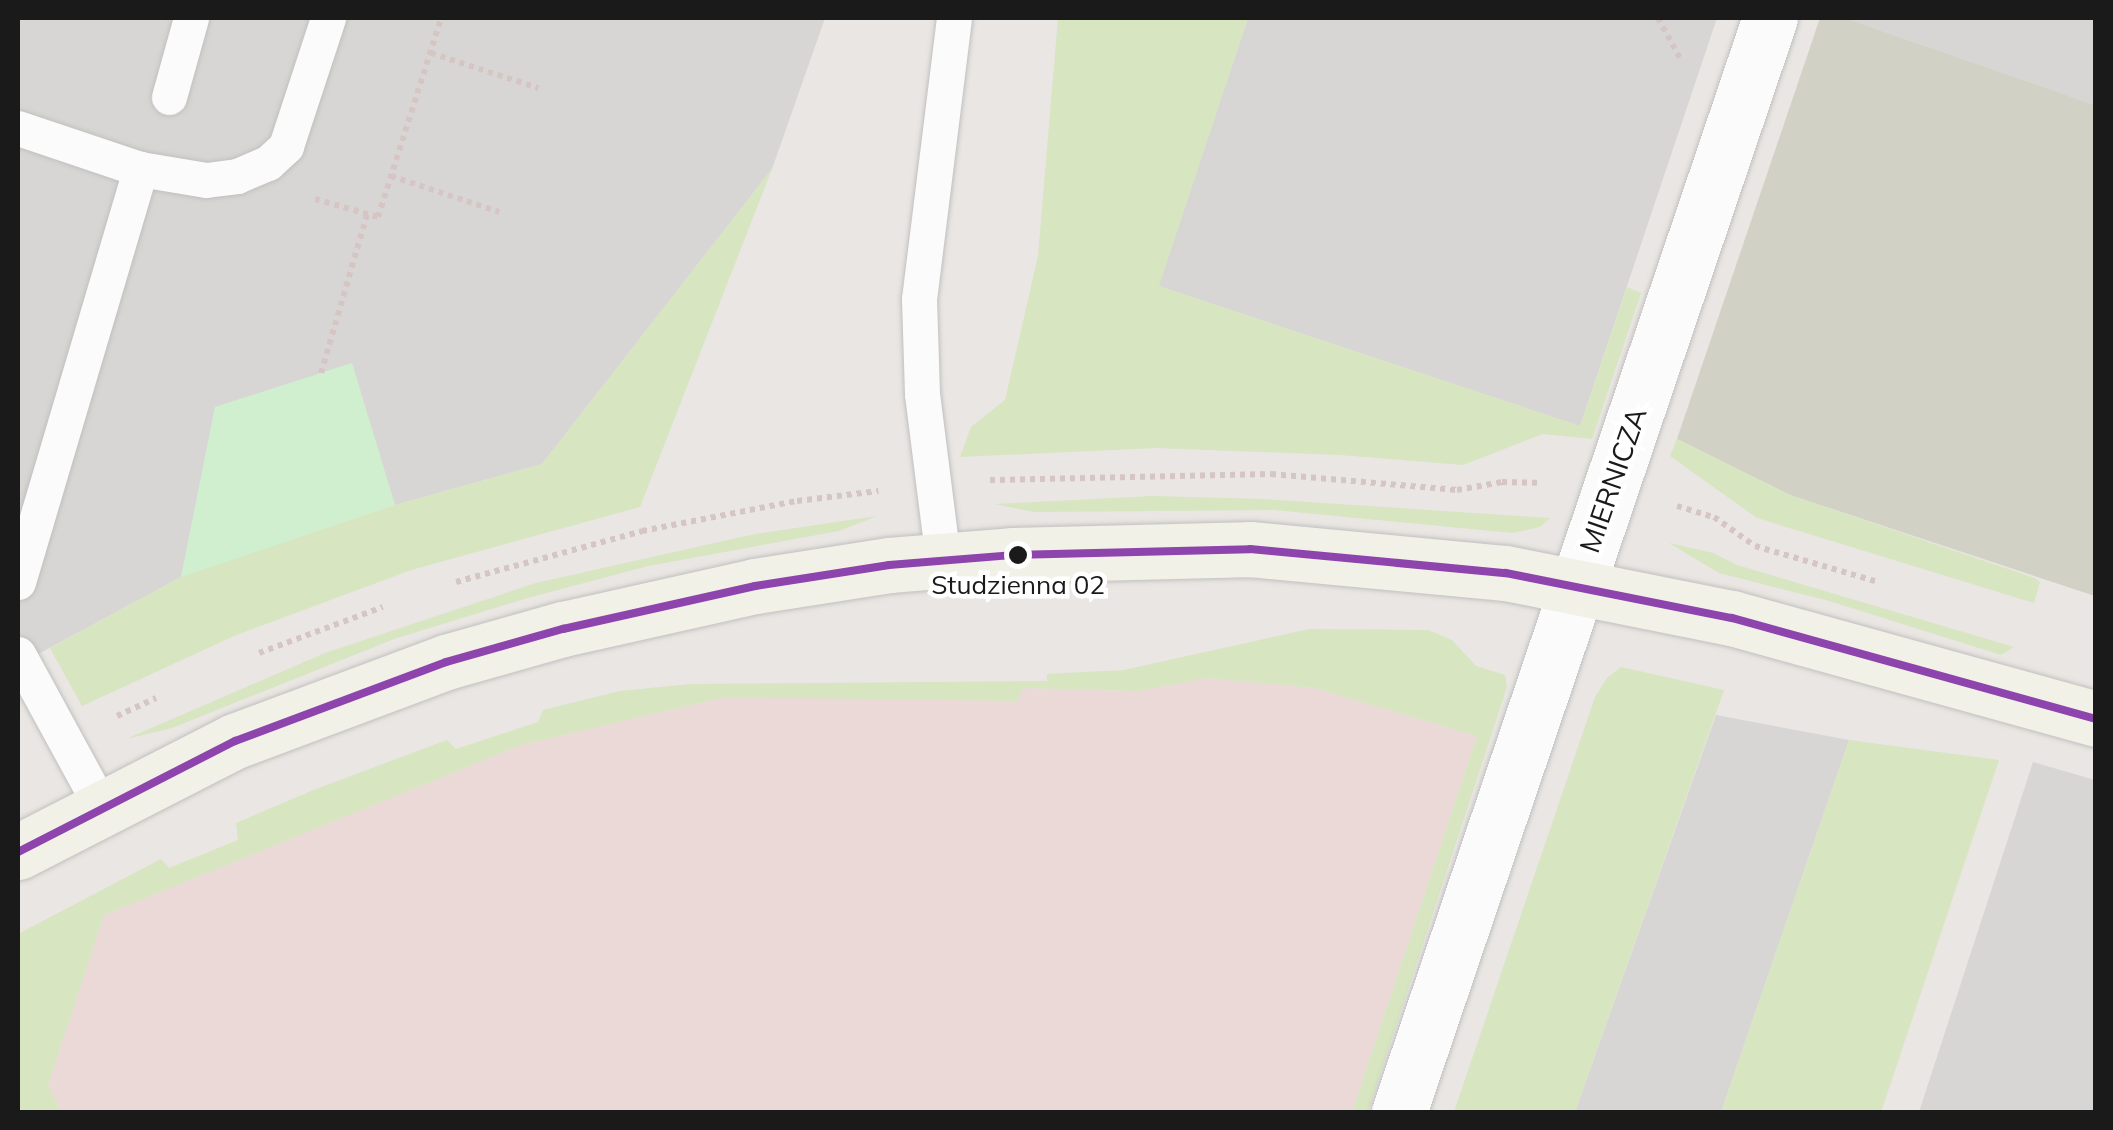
<!DOCTYPE html>
<style>
body{margin:0}
#map{position:relative;width:2113px;height:1130px;overflow:hidden;background:#e9e6e3;font-family:Mulish,sans-serif}
div>[style]{position:absolute}
.residential>*{inset:0;background:#d8d6d4}
.commercial>*{inset:0;background:#ebd9d8}
.religious>*{inset:0;background:#d7d6d4}
.construction>*{inset:0;background:#d2d1c5}
.grass>*{inset:0;background:#d7e5c1}
.park>*{inset:0;background:#d0efcf}
.path>*{height:6px;margin-top:-3px;transform-origin:0;background:repeating-linear-gradient(90deg,#d5c6c4 0 5px,transparent 0 10px)}
.roads{filter:drop-shadow(0 0 2px #c1c0bf) drop-shadow(0 0 2px #c1c0bf)}
.lane>*{height:35px;margin:-17.5px;padding:0 17.5px;transform-origin:17.5px;border-radius:17.5px;background:#fcfbfb}
.street>*{height:55px;margin:-27.5px;padding:0 27.5px;transform-origin:27.5px;border-radius:27.5px;background:#fcfbfb}
.secondary>*{height:55px;margin:-27.5px;padding:0 27.5px;transform-origin:27.5px;border-radius:27.5px;background:#f2f1e8}
.bus-1>*{height:8px;margin:-4px;padding:0 4px;transform-origin:4px;border-radius:4px;background:#8e44ad}
.dots>*{width:28px;height:28px;translate:-50% -50%;box-sizing:border-box;border:5px solid #fff;border-radius:50%}
span{translate:-50% -50%;white-space:nowrap;text-align:center;line-height:1.15;-webkit-text-stroke:9px #fff;paint-order:stroke}
.bus-label{font-size:26px;color:#1a1a1a}
.street-label{font-size:28px;color:#1a1a1a}
.frame{position:absolute;inset:0;border:20px solid #1a1a1a;pointer-events:none}
</style>
<div id="map">
<div class="residential">
<div style="clip-path:polygon(18px 18px,825px 18px,772px 169px,542px 464px,395px 505px,181px 577px,18px 665px)"></div>
<div style="clip-path:polygon(1248px 18px,1717px 18px,1580px 426px,1158px 286px)"></div>
<div style="clip-path:polygon(1845px 18px,2095px 18px,2095px 105px)"></div>
<div style="clip-path:polygon(1716px 715px,1849px 740px,1721px 1112px,1575px 1112px)"></div>
<div style="clip-path:polygon(2033px 762px,2095px 780px,2095px 1112px,1919px 1112px)"></div>
</div>
<div class="commercial">
<div style="clip-path:polygon(1208px 678px,1314px 688px,1477px 736px,1352px 1112px,61px 1112px,48px 1085px,104px 915px,521px 745px,725px 697px,1023px 688px,1137px 691px)"></div>
</div>
<div class="religious">
<div style="clip-path:polygon(18px 18px,74px 18px,58px 68px,18px 56px)"></div>
<div style="clip-path:polygon(93px 18px,156px 18px,133px 90px,76px 72px)"></div>
<div style="clip-path:polygon(219px 18px,282px 18px,250px 125px,192px 108px)"></div>
<div style="clip-path:polygon(350px 18px,425px 18px,369px 200px,300px 178px)"></div>
<div style="clip-path:polygon(175px 189px,294px 226px,274px 298px,211px 280px,108px 609px,87px 619px,43px 607px)"></div>
<div style="clip-path:polygon(25px 315px,76px 331px,18px 514px,18px 337px)"></div>
</div>
<div class="construction">
<div style="clip-path:polygon(1820px 18px,1845px 18px,2095px 105px,2095px 596px,1790px 495px,1677px 439px)"></div>
</div>
<div class="grass">
<div style="clip-path:polygon(1058px 18px,1248px 18px,1159px 286px,1580px 426px,1627px 287px,1641px 293px,1592px 439px,1543px 434px,1463px 465px,1340px 455px,1157px 448px,960px 457px,971px 427px,1005px 400px,1038px 256px)"></div>
<div style="clip-path:polygon(772px 169px,640px 507px,411px 570px,234px 636px,82px 706px,50px 648px,181px 577px,395px 505px,542px 464px)"></div>
<div style="clip-path:polygon(1677px 439px,1790px 495px,2035px 578px,2040px 582px,2034px 603px,1757px 518px,1670px 456px)"></div>
<div style="clip-path:polygon(1152px 496px,1263px 499px,1550px 518px,1540px 527px,1513px 533px,1274px 510px,1034px 512px,995px 504px)"></div>
<div style="clip-path:polygon(877px 516px,839px 531px,648px 566px,524px 599px,394px 639px,172px 728px,126px 739px,325px 653px,536px 583px,755px 534px)"></div>
<div style="clip-path:polygon(1669px 543px,1713px 553px,1737px 565px,2014px 647px,2001px 655px,1826px 600px,1719px 573px)"></div>
<div style="clip-path:polygon(1309px 629px,1428px 630px,1452px 640px,1476px 666px,1505px 675px,1507px 687px,1368px 1112px,1352px 1112px,1477px 736px,1314px 688px,1208px 678px,1137px 691px,1023px 688px,1017px 701px,725px 697px,521px 745px,104px 915px,48px 1085px,61px 1112px,18px 1112px,18px 934px,161px 859px,169px 868px,238px 840px,236px 823px,316px 789px,447px 740px,456px 749px,538px 722px,543px 710px,620px 691px,691px 684px,1047px 681px,1047px 674px,1124px 670px)"></div>
<div style="clip-path:polygon(1621px 667px,1724px 690px,1575px 1112px,1454px 1112px,1595px 697px,1607px 678px)"></div>
<div style="clip-path:polygon(1849px 740px,1999px 760px,1881px 1112px,1721px 1112px)"></div>
</div>
<div class="park">
<div style="clip-path:polygon(352px 363px,395px 505px,181px 577px,215px 407px)"></div>
</div>
<div class="path">
<div style="left:1658px;top:18px;width:48px;rotate:61.3deg"></div>
<div style="left:431px;top:53px;width:113px;rotate:18.1deg"></div>
<div style="left:391px;top:176px;width:114px;rotate:18.4deg"></div>
<div style="left:315px;top:199px;width:66px;rotate:15.9deg"></div>
<div style="left:378px;top:217px;width:209px;rotate:-72.4deg"></div>
<div style="left:321px;top:373px;width:165px;rotate:-73.8deg"></div>
<div style="left:990px;top:480px;width:281px;rotate:-1.2deg"></div>
<div style="left:1271px;top:474px;width:187px;rotate:4.9deg"></div>
<div style="left:1457px;top:490px;width:46px;rotate:-10.1deg"></div>
<div style="left:1502px;top:482px;width:39px;rotate:1deg"></div>
<div style="left:1677px;top:506px;width:39px;rotate:17deg"></div>
<div style="left:1714px;top:517px;width:50px;rotate:35.3deg"></div>
<div style="left:1755px;top:546px;width:128px;rotate:16.3deg"></div>
<div style="left:456px;top:582px;width:193px;rotate:-15.3deg"></div>
<div style="left:642px;top:531px;width:158px;rotate:-11deg"></div>
<div style="left:797px;top:501px;width:82px;rotate:-7deg"></div>
<div style="left:259px;top:653px;width:132px;rotate:-20.4deg"></div>
<div style="left:117px;top:716px;width:43px;rotate:-24.8deg"></div>
</div>
<div class="roads">
<div class="lane">
<div style="left:169px;top:97px;width:82px;rotate:-74.4deg"></div>
<div style="left:18px;top:128px;width:129px;rotate:18.6deg"></div>
<div style="left:943px;top:560px;width:167px;rotate:-97.2deg"></div>
<div style="left:922px;top:394px;width:95px;rotate:-91.8deg"></div>
<div style="left:919px;top:299px;width:283px;rotate:-82.9deg"></div>
<div style="left:18px;top:582px;width:431px;rotate:-73.5deg"></div>
<div style="left:140px;top:169px;width:67px;rotate:9.5deg"></div>
<div style="left:206px;top:180px;width:31px;rotate:-7deg"></div>
<div style="left:237px;top:176px;width:34px;rotate:-23deg"></div>
<div style="left:268px;top:163px;width:25px;rotate:-43deg"></div>
<div style="left:286px;top:146px;width:135px;rotate:-71.8deg"></div>
<div style="left:18px;top:654px;width:175px;rotate:61.4deg"></div>
</div>
<div class="street">
<div style="left:1399px;top:1112px;width:1155px;rotate:-71.27deg"></div>
</div>
<div class="secondary">
<div style="left:18px;top:852px;width:244px;rotate:-27.1deg"></div>
<div style="left:235px;top:741px;width:225px;rotate:-20.5deg"></div>
<div style="left:446px;top:662px;width:122px;rotate:-15.8deg"></div>
<div style="left:563px;top:629px;width:197px;rotate:-12.6deg"></div>
<div style="left:755px;top:586px;width:136px;rotate:-8.9deg"></div>
<div style="left:889px;top:565px;width:123px;rotate:-4.6deg"></div>
<div style="left:1012px;top:555px;width:238px;rotate:-1.4deg"></div>
<div style="left:1250px;top:549px;width:257px;rotate:5.4deg"></div>
<div style="left:1506px;top:573px;width:230px;rotate:11.3deg"></div>
<div style="left:1732px;top:618px;width:378px;rotate:15.5deg"></div>
</div>
</div>
<div class="bus-1">
<div style="left:18px;top:852px;width:244px;rotate:-27.1deg"></div>
<div style="left:235px;top:741px;width:225px;rotate:-20.5deg"></div>
<div style="left:446px;top:662px;width:122px;rotate:-15.8deg"></div>
<div style="left:563px;top:629px;width:197px;rotate:-12.6deg"></div>
<div style="left:755px;top:586px;width:136px;rotate:-8.9deg"></div>
<div style="left:889px;top:565px;width:123px;rotate:-4.6deg"></div>
<div style="left:1012px;top:555px;width:238px;rotate:-1.4deg"></div>
<div style="left:1250px;top:549px;width:257px;rotate:5.4deg"></div>
<div style="left:1506px;top:573px;width:230px;rotate:11.3deg"></div>
<div style="left:1732px;top:618px;width:378px;rotate:15.5deg"></div>
</div>
<div class="dots">
<div style="left:1018px;top:555px;background:#1a1a1a"></div>
</div>
<div class="bus-label">
<span style="left:1018px;top:585px">Studzienna 02</span>
</div>
<div class="street-label">
<span style="left:1613px;top:480px;rotate:-71deg">MIERNICZA</span>
</div>
<div class="frame"></div>
</div>
